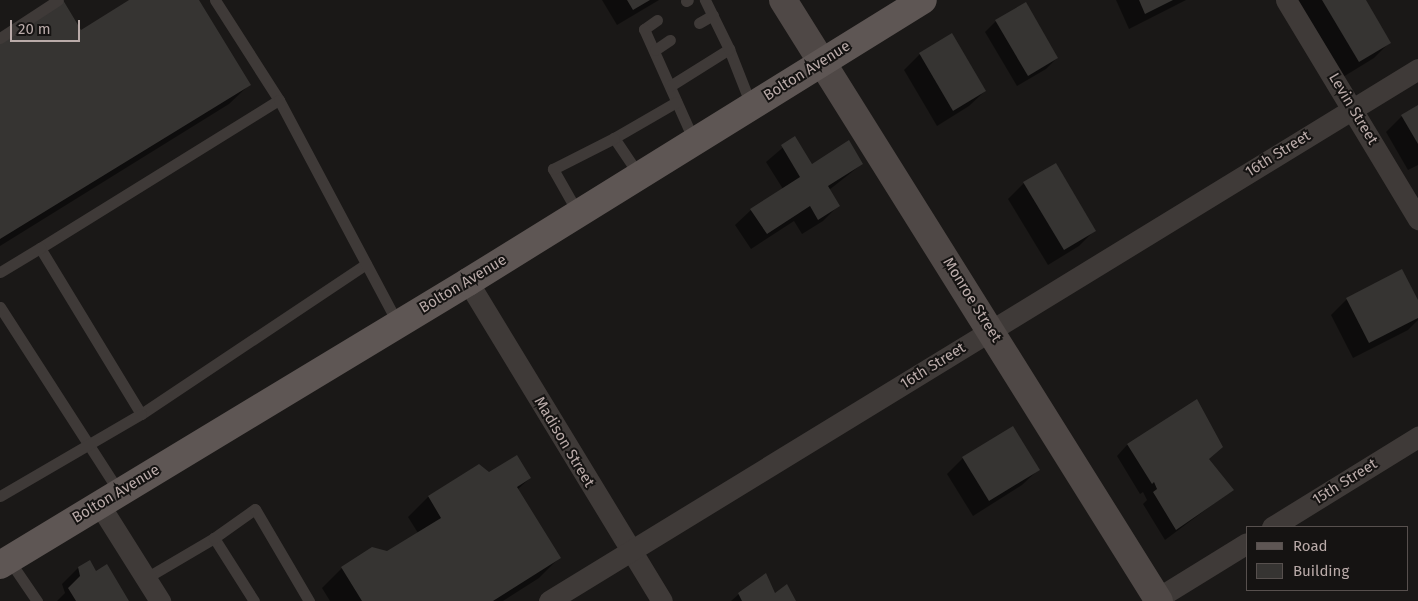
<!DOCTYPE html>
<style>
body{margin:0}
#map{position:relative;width:1418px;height:601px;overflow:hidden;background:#1a1817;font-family:"Fira Sans",sans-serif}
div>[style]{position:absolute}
.shadow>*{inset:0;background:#0007}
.building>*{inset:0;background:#363432}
.lane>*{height:11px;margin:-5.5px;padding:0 5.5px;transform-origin:5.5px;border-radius:5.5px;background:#3f3a38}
.street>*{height:21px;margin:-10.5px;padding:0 10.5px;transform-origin:10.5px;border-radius:10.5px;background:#3f3a38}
.secondary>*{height:28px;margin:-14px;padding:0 14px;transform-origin:14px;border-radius:14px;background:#4f4846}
.primary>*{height:28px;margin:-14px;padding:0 14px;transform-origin:14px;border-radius:14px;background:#5e5654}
span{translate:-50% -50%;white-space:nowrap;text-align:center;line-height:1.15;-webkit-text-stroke:4px #151312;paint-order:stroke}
.street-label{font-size:15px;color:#baaba9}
.legend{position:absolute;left:1246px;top:526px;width:162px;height:65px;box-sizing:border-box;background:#151312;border:1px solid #57504e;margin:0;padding:6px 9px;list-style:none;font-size:15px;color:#baaba9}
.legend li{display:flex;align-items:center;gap:10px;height:25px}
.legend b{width:25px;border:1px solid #57504e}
.scale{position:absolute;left:10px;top:20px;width:70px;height:22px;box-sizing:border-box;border:2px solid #baaba9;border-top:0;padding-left:6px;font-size:15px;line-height:18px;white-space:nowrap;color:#baaba9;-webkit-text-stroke:4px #151312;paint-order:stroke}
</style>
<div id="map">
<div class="shadow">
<div style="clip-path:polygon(132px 0,198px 0,249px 85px,229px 104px,0 246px,0 37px,81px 32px)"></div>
<div style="clip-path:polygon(602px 0,659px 0,617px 25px)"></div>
<div style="clip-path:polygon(1116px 0,1186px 0,1129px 29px)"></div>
<div style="clip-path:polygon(1297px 0,1364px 0,1390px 42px,1374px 58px,1343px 77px)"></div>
<div style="clip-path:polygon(996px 21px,1057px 58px,1046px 69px,1017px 86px,985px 32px)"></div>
<div style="clip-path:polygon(951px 35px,985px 91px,969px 106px,937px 126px,904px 70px,920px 54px)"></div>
<div style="clip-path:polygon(1418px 106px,1418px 165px,1408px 170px,1386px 132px,1402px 116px)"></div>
<div style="clip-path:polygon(794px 138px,812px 165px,862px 164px,829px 190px,839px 205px,823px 221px,802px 234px,794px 221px,751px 249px,735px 225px,751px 210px,783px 189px,766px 162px)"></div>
<div style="clip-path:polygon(1024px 183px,1095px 230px,1079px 246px,1048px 265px,1008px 199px)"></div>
<div style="clip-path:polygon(1347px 299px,1418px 303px,1418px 320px,1408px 330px,1353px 358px,1331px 315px)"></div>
<div style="clip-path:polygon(1196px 401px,1208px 459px,1232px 490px,1165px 540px,1143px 504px,1147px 500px,1143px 492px,1140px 494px,1117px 456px,1127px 445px)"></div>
<div style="clip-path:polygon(963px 458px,1038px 470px,1022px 485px,973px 516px,947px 474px)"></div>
<div style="clip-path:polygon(479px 465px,489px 473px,530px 478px,517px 490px,559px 558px,539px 578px,503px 601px,330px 601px,322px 588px,342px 568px,387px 553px,418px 533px,408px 517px,428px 497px)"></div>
<div style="clip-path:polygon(78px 568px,96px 572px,128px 601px,57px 601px,65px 593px,62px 584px)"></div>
<div style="clip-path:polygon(739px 594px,775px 595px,794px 601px,731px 601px)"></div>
</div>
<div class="building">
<div style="clip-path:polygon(63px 0,81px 30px,129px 0,199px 0,251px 85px,0 239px,0 36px)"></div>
<div style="clip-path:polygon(627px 0,650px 0,633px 10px)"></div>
<div style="clip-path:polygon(1139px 0,1173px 0,1145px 14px)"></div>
<div style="clip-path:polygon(1322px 0,1366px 0,1391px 43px,1359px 62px)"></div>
<div style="clip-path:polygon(1026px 2px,1058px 58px,1028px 76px,995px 20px)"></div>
<div style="clip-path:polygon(952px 33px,986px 91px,953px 111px,919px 53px)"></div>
<div style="clip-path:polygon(1418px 105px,1418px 144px,1401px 115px)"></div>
<div style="clip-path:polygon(795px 136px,812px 164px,849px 140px,863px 164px,828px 186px,840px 206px,818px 220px,810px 206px,767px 234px,750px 209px,800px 177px,781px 145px)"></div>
<div style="clip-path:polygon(1056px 163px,1096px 231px,1064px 250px,1023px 182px)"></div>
<div style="clip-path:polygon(1402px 269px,1418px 300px,1418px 318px,1369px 343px,1346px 298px)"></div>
<div style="clip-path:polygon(1197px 399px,1223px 447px,1209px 459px,1234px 490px,1176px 530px,1153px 492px,1157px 489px,1154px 482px,1152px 484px,1127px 444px)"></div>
<div style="clip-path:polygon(1013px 426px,1040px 470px,989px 501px,962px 457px)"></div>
<div style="clip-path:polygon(517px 455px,531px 478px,517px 487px,561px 558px,493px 601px,362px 601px,341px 567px,372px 547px,387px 551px,441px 518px,428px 496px,479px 464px,489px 472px)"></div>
<div style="clip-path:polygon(90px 560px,96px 571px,107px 564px,129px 601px,76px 601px,68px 588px,80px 576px,78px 567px)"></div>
<div style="clip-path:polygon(766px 573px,775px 593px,787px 584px,796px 601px,742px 601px,738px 593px)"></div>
</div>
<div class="lane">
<div style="left:215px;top:0;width:119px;rotate:57.4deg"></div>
<div style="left:686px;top:1px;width:2px;rotate:-27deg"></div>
<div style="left:657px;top:20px;width:16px;rotate:145deg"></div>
<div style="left:644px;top:29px;width:123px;rotate:65.9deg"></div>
<div style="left:699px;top:23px;width:16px;rotate:-30deg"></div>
<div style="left:0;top:38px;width:69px;rotate:-33.2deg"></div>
<div style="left:729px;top:49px;width:60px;rotate:68.6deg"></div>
<div style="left:655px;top:50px;width:18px;rotate:-34deg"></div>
<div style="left:670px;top:86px;width:70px;rotate:-32.1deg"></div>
<div style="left:729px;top:49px;width:55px;rotate:-116.1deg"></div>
<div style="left:639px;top:175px;width:45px;rotate:-124deg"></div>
<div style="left:614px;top:138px;width:72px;rotate:-30.1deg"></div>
<div style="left:578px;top:213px;width:51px;rotate:-119.6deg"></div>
<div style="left:553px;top:169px;width:68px;rotate:-26.9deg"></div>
<div style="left:366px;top:264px;width:270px;rotate:146.3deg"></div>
<div style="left:141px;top:414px;width:194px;rotate:-121.3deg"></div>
<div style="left:40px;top:248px;width:281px;rotate:-31.8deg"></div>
<div style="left:279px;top:100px;width:254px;rotate:62deg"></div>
<div style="left:0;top:272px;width:47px;rotate:-31deg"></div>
<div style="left:0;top:307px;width:220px;rotate:57.2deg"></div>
<div style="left:0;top:496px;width:163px;rotate:-30.2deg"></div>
<div style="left:9px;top:560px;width:50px;rotate:55.7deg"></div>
<div style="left:146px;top:578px;width:79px;rotate:-30.5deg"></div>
<div style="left:254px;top:601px;width:75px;rotate:-122.4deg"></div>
<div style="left:214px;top:538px;width:50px;rotate:-35.3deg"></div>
<div style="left:255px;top:509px;width:107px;rotate:59.6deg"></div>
</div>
<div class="street">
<div style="left:1286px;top:0;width:256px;rotate:58.9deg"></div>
<div style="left:468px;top:282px;width:373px;rotate:58.7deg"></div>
<div style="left:99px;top:504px;width:115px;rotate:57.8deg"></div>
<div style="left:1272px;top:527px;width:172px;rotate:-31.7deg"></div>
<div style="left:549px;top:601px;width:1019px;rotate:-31.47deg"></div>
<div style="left:1153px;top:601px;width:110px;rotate:-31.7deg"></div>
</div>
<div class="secondary">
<div style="left:783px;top:0;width:709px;rotate:57.97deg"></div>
</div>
<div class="primary">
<div style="left:0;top:565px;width:547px;rotate:-31.16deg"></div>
<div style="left:468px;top:282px;width:535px;rotate:-31.79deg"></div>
</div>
<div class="street-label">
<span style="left:807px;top:71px;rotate:-32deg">Bolton Avenue</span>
<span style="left:1353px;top:109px;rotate:59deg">Levin Street</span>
<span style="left:1278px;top:154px;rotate:-32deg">16th Street</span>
<span style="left:463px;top:284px;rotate:-31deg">Bolton Avenue</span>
<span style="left:972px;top:300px;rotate:58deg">Monroe Street</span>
<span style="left:933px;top:366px;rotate:-32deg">16th Street</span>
<span style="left:564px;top:442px;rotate:59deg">Madison Street</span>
<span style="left:1345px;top:482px;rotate:-32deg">15th Street</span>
<span style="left:116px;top:494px;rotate:-31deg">Bolton Avenue</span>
</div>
<ul class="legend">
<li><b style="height:6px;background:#5e5654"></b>Road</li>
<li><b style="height:14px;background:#363432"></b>Building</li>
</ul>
<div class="scale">20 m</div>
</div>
